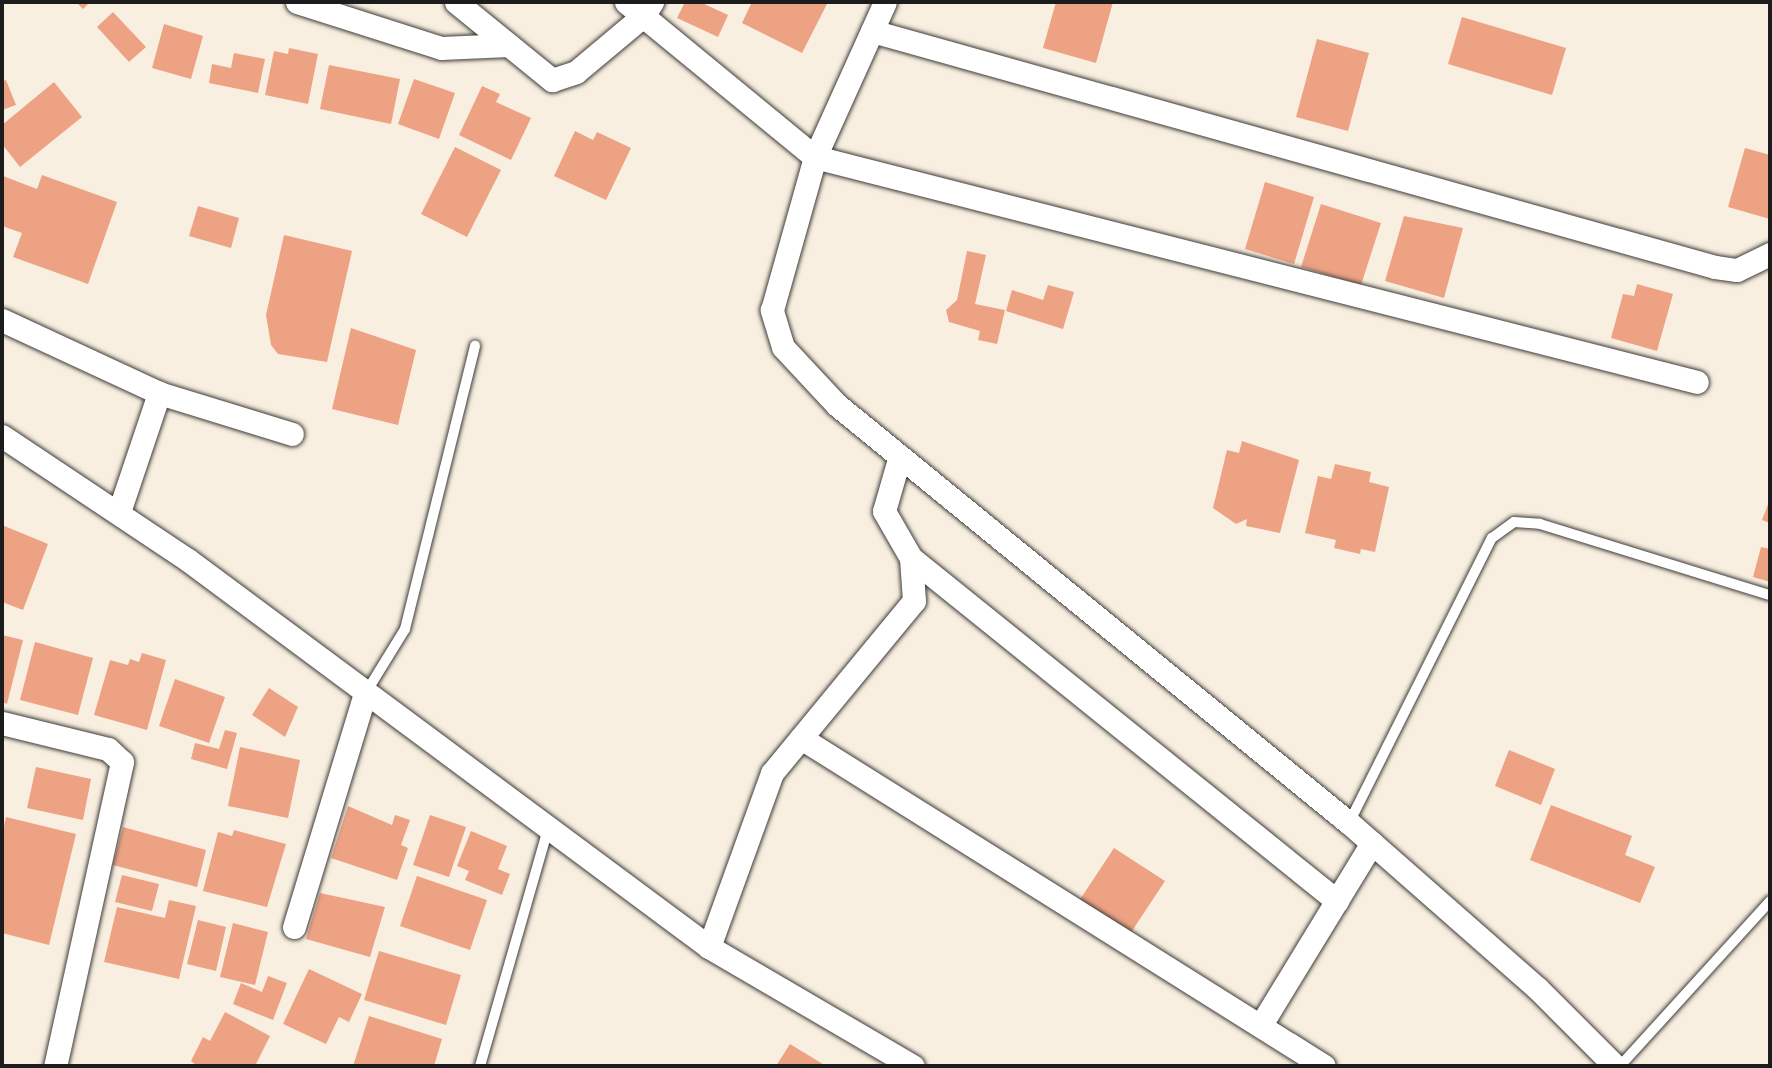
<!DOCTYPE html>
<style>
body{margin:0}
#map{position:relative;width:1772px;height:1068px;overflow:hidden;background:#f9efe0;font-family:"Indie Flower",sans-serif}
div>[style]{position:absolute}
.building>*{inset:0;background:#eda283}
.roads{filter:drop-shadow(0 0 2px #3d3c39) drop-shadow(0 0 2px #3d3c39)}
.lane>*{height:10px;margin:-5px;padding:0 5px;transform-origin:5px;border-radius:5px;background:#fff}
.street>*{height:23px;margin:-11.5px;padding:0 11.5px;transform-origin:11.5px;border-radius:11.5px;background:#fff}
span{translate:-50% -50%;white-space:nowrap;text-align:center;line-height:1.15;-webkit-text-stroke:7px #fff;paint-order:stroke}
.frame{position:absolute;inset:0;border:4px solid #1c1c1c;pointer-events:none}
</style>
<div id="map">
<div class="building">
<div style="clip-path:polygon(76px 2px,90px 2px,83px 9px)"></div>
<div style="clip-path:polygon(685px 2px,700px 2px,728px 15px,718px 37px,677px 18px)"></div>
<div style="clip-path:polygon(752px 2px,828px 2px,802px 53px,742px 23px)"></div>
<div style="clip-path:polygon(1056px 2px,1113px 2px,1096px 63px,1043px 48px)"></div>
<div style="clip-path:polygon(113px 12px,146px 47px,129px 62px,97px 27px)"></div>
<div style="clip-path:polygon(1462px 17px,1566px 48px,1552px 95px,1448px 64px)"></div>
<div style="clip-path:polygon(164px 24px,203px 36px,191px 79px,152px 68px)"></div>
<div style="clip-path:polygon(1317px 39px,1369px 53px,1348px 131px,1296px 117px)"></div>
<div style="clip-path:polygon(289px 48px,318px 54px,308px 104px,265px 95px,274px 51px,288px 54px)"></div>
<div style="clip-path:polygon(234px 53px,265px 59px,258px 93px,209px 83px,212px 64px,231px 68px)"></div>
<div style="clip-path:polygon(329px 65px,400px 79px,391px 124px,320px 109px)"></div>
<div style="clip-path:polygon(414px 79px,455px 93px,439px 139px,398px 124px)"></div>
<div style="clip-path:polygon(6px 80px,16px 105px,2px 110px,2px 81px)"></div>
<div style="clip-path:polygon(54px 82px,82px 117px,20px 167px,2px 144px,2px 125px)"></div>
<div style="clip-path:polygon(482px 86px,500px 94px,496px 102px,531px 118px,511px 160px,459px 135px)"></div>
<div style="clip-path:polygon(575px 131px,593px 140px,597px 132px,631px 148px,606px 200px,554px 176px)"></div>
<div style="clip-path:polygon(455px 147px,501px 170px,467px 237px,421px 214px)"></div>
<div style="clip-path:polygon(1745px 148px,1770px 155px,1770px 219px,1728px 207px)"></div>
<div style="clip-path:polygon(42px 175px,117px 202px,88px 284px,13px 257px,22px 233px,2px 226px,3px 176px,37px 189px)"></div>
<div style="clip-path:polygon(1265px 182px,1314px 197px,1294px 264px,1245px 249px)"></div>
<div style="clip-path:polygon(1321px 204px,1381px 223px,1361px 285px,1301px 267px)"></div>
<div style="clip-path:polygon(198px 206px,239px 218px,231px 248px,189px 236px)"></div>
<div style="clip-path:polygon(1404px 216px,1463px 228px,1444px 298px,1385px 281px)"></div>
<div style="clip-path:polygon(284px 235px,352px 251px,327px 362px,278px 354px,271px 345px,266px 315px)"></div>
<div style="clip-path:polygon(967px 251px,986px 255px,975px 304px,1005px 310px,997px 344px,978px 340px,980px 331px,949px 322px,946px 310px,957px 300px)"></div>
<div style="clip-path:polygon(1637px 284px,1673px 294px,1657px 351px,1611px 338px,1623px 294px,1634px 296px)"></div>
<div style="clip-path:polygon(1048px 285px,1074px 292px,1063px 329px,1006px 311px,1012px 290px,1043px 300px)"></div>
<div style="clip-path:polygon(351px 328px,416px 350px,398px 425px,332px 409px)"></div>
<div style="clip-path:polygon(1242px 441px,1299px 460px,1280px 533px,1246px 526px,1247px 519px,1236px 524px,1213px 508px,1227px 450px,1239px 453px)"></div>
<div style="clip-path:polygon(1335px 464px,1371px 472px,1369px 482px,1389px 487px,1375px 552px,1361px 549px,1360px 554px,1334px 548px,1336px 540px,1305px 533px,1318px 476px,1331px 479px)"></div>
<div style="clip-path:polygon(1770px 499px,1770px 523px,1762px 520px)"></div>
<div style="clip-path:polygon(2px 525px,48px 544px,23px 610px,2px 602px)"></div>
<div style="clip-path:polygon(1761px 547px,1770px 549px,1770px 582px,1753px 577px)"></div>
<div style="clip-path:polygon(2px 635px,23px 640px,7px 704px,2px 702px)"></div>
<div style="clip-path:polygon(35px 642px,93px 658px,78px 715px,20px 700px)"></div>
<div style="clip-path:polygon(142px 653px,166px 660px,147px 730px,94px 715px,110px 660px,128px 665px,130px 659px,139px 662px)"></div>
<div style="clip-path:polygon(175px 679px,225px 697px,209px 743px,159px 726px)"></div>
<div style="clip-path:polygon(269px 688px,298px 707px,285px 737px,252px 715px)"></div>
<div style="clip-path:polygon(225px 730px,237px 733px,227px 769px,191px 759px,195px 743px,219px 749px)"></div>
<div style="clip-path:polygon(240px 747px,300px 760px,288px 818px,228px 806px)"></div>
<div style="clip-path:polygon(1509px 750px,1555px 769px,1541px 805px,1495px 786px)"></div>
<div style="clip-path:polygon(36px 767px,91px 779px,83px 820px,27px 808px)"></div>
<div style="clip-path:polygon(1551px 805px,1632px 836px,1625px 855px,1655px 867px,1640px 903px,1530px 860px)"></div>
<div style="clip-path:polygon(348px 806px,392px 825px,395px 815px,410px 820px,401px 845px,408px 848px,397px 880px,331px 858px)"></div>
<div style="clip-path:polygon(430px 815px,466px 827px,449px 877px,413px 865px)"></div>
<div style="clip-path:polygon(6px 817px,76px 834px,49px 945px,2px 933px,2px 835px)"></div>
<div style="clip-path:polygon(123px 827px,206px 850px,197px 887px,113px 865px)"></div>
<div style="clip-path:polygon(234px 830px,286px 844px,267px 907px,203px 891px,218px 832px,232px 836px)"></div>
<div style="clip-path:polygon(471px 831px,507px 846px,498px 869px,510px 874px,502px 895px,465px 880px,469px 871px,457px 866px)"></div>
<div style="clip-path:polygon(1114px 848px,1165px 881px,1130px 934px,1079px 901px)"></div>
<div style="clip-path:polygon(122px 875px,159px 884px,152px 911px,115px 902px)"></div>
<div style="clip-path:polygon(417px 876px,487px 900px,470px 950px,400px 926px)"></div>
<div style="clip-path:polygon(320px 893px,385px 907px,370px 957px,306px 939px)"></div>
<div style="clip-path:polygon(169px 900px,196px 906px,179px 979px,104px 962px,117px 907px,165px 918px)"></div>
<div style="clip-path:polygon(198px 920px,226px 927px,216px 971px,187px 964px)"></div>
<div style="clip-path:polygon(233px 923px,268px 932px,255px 985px,220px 977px)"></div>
<div style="clip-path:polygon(379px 951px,461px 975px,446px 1025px,364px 1000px)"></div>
<div style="clip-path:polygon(309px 969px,362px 994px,349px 1022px,339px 1017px,326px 1044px,283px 1024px)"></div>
<div style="clip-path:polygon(268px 976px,287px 983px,273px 1020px,233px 1004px,241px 983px,262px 992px)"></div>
<div style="clip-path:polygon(225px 1012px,270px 1036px,255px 1066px,197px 1066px,191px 1061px,203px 1037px,210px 1041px)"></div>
<div style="clip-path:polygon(369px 1016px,442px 1039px,434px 1066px,353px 1066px)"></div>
<div style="clip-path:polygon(790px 1044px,826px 1066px,776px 1066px)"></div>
</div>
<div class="roads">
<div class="lane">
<div style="left:365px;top:694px;width:76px;rotate:-58.4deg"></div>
<div style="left:405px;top:629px;width:292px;rotate:-76.1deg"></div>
<div style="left:1349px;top:823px;width:319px;rotate:-63.4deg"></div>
<div style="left:1492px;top:538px;width:27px;rotate:-36deg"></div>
<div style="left:1514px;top:522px;width:26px;rotate:4deg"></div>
<div style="left:1540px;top:524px;width:241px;rotate:17.2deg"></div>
<div style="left:480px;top:1066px;width:247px;rotate:-74deg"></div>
<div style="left:1620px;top:1066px;width:223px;rotate:-47.7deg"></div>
</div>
<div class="street">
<div style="left:297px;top:2px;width:151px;rotate:17.7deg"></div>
<div style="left:441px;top:48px;width:68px;rotate:-2.5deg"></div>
<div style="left:456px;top:2px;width:124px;rotate:39.1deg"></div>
<div style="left:552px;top:80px;width:25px;rotate:-18deg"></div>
<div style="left:576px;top:72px;width:87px;rotate:-39.9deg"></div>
<div style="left:643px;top:16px;width:17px;rotate:-57deg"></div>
<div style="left:626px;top:2px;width:244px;rotate:39.4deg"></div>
<div style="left:815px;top:157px;width:170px;rotate:-65.7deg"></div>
<div style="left:872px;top:31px;width:875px;rotate:15.64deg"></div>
<div style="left:1715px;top:267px;width:22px;rotate:8deg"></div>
<div style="left:1737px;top:270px;width:37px;rotate:-26deg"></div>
<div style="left:2px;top:320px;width:173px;rotate:24.9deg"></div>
<div style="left:159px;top:393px;width:139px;rotate:17.1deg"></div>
<div style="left:2px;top:436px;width:224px;rotate:33.7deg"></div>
<div style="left:188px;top:560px;width:649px;rotate:36.61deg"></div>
<div style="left:709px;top:947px;width:236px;rotate:30.3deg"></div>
<div style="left:119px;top:512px;width:126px;rotate:-71.4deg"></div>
<div style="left:911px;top:558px;width:547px;rotate:38.84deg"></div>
<div style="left:2px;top:723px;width:109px;rotate:13.8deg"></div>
<div style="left:108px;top:749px;width:19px;rotate:43deg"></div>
<div style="left:122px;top:762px;width:311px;rotate:102.4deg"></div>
<div style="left:801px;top:738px;width:617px;rotate:32.09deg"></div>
<div style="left:294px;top:927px;width:244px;rotate:-73.1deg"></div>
<div style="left:709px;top:947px;width:185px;rotate:-70.1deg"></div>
<div style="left:772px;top:773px;width:223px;rotate:-50.5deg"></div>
<div style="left:914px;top:601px;width:43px;rotate:-94deg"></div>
<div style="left:911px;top:558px;width:54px;rotate:-119.9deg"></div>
<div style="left:884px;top:511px;width:54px;rotate:-73.9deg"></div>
<div style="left:1262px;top:1023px;width:211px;rotate:-58.6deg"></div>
<div style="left:1615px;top:1066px;width:110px;rotate:-135deg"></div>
<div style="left:1537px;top:988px;width:250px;rotate:-138.7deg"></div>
<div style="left:1349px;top:823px;width:661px;rotate:-140.77deg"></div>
<div style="left:837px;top:405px;width:79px;rotate:-133deg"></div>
<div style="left:783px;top:347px;width:39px;rotate:-107deg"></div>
<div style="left:772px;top:310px;width:159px;rotate:-74.3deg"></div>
<div style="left:815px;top:157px;width:910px;rotate:14.31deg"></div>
</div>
</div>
<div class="frame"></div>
</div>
